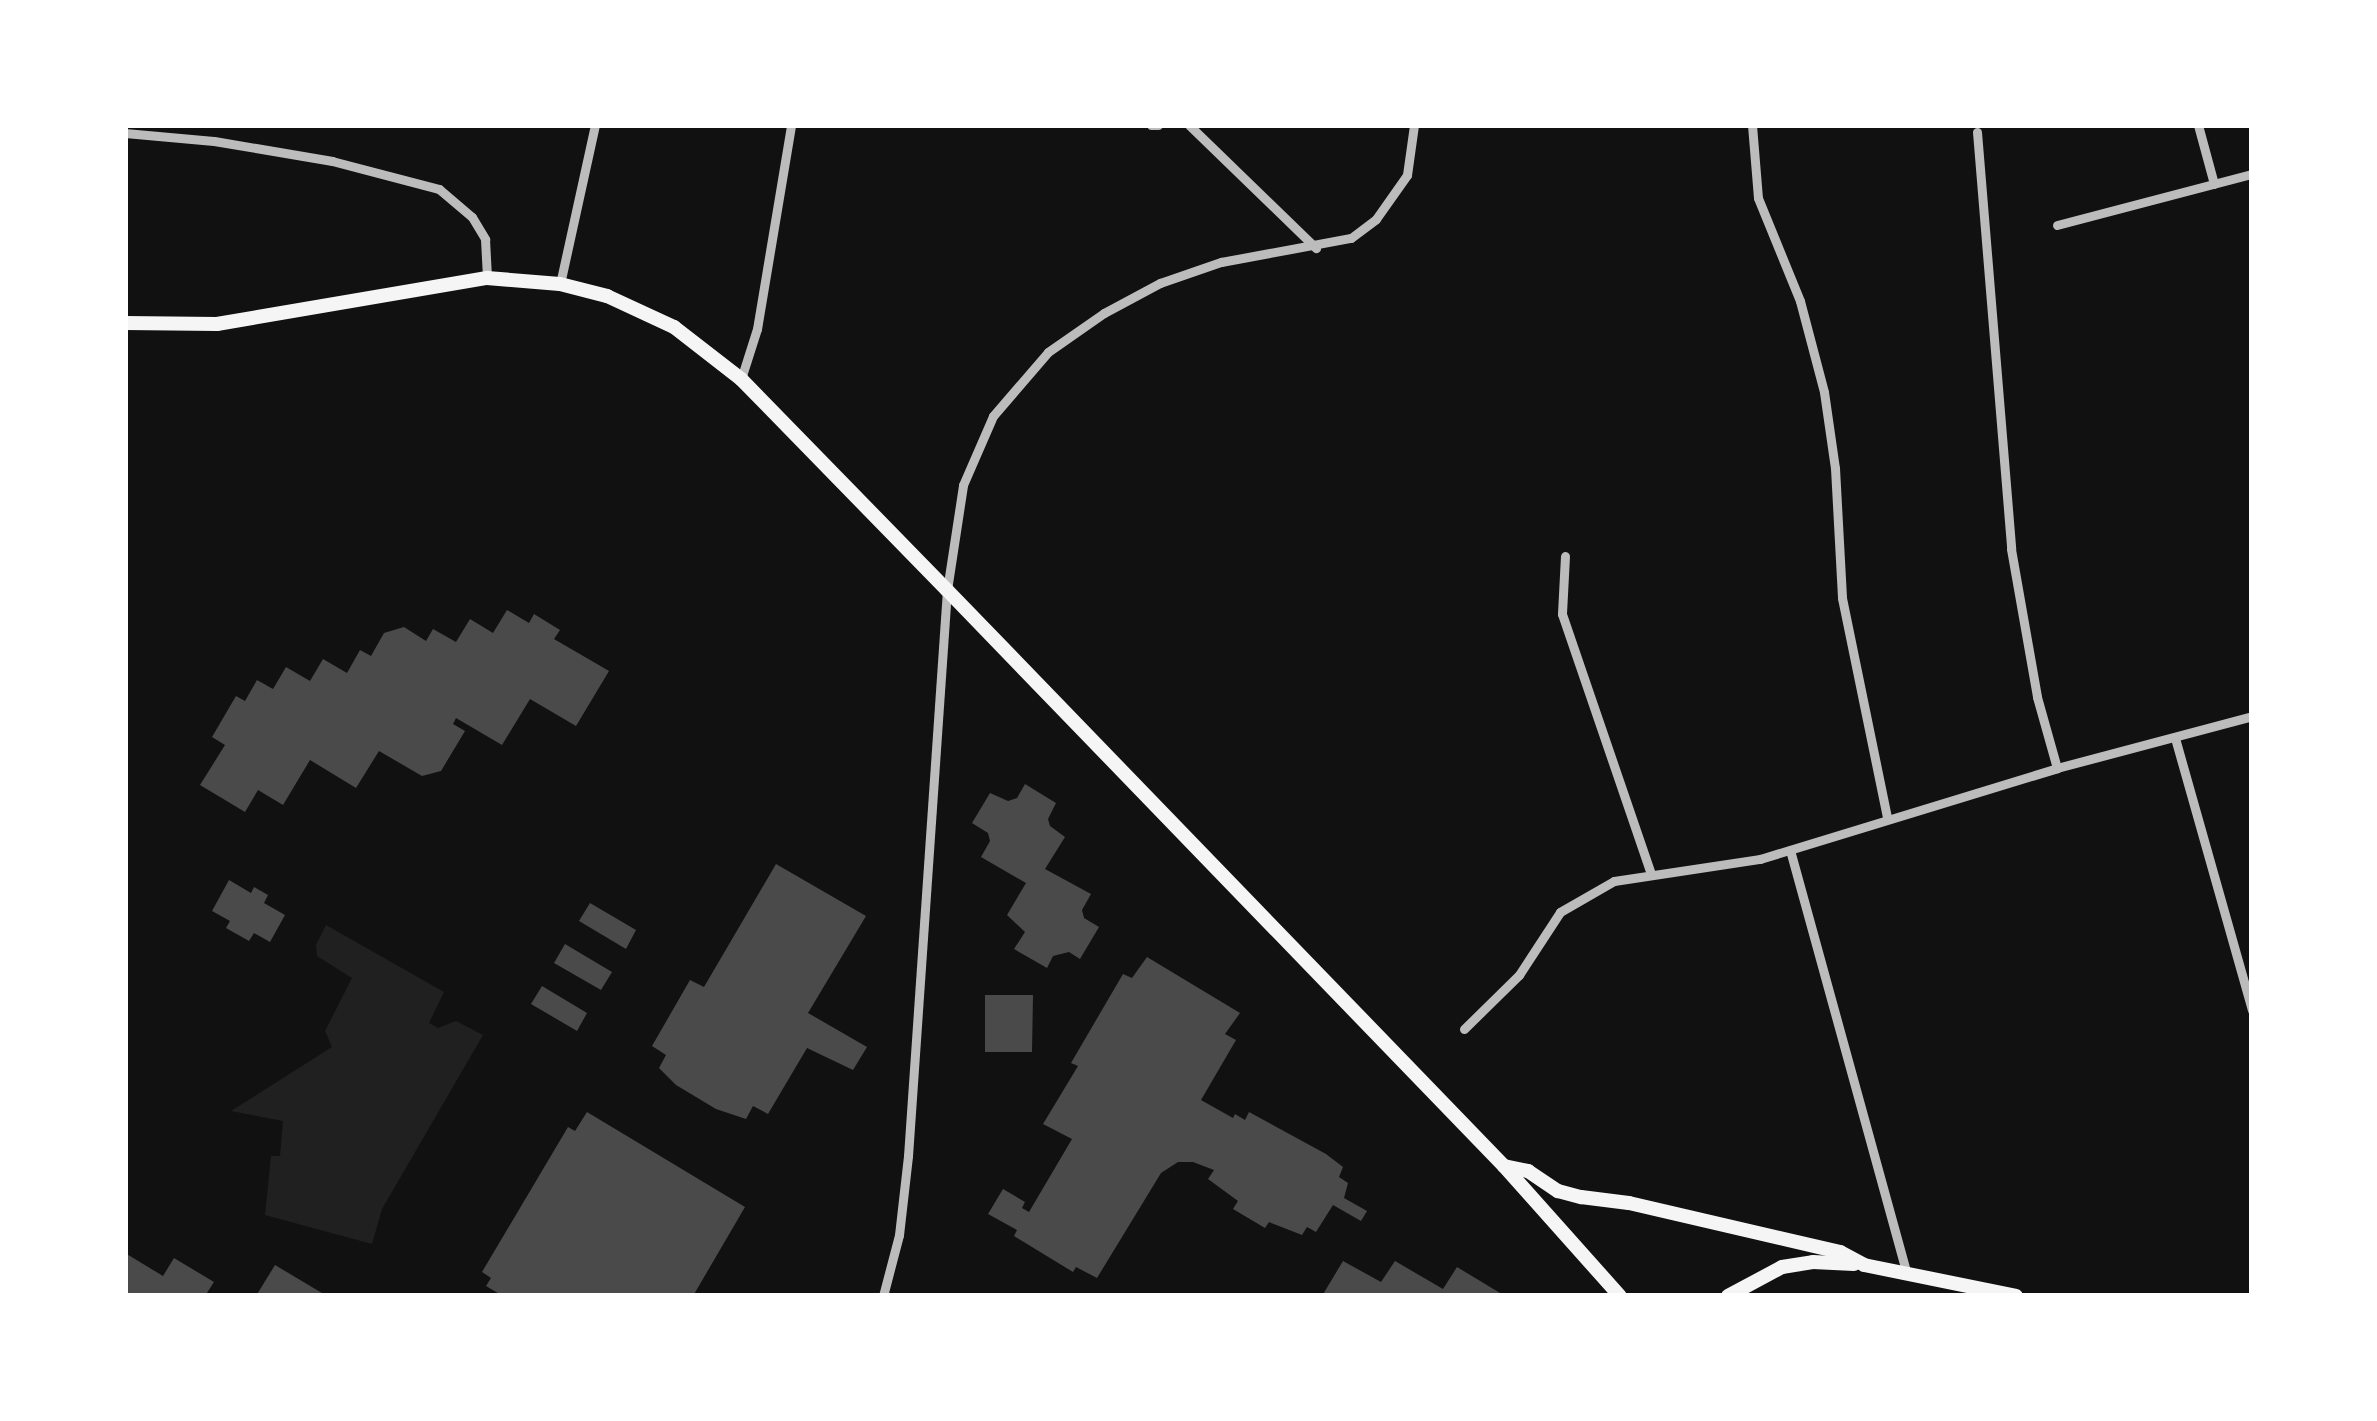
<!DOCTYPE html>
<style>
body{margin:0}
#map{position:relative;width:2377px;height:1421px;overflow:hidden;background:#111;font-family:"PT Sans Narrow",sans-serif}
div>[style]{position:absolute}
.green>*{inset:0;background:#202020}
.building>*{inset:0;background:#4a4a4a}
.minor>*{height:9px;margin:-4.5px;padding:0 4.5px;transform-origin:4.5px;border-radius:4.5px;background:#bcbcbc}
.primary>*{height:14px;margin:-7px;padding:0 7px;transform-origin:7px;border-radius:7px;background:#f5f5f5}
span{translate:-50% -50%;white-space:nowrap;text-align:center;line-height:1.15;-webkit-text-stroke:8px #fff;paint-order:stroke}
.frame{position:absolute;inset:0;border:128px solid #fff;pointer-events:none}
</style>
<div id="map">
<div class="green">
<div style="clip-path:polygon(326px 925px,444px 992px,429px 1023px,438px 1028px,456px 1021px,483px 1035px,382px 1209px,372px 1244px,265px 1215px,271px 1156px,280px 1156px,283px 1121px,231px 1111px,332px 1047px,325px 1031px,352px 978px,317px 956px,316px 945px)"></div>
</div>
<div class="building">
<div style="clip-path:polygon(507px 610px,529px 623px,534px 614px,560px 630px,554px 639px,609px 671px,576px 726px,530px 699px,502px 745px,456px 718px,453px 724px,465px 731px,441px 771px,422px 776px,379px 751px,356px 788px,310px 760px,283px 805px,258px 790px,245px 812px,200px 785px,225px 745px,212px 737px,236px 696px,245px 701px,257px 680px,273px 689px,286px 667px,310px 681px,323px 659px,347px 673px,360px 650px,371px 656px,384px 633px,404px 627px,426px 641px,433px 629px,456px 642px,470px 619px,493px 633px)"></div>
<div style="clip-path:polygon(1025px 784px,1056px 803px,1048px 819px,1050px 826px,1065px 837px,1045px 869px,1091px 894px,1082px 910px,1084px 918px,1099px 927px,1080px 959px,1069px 952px,1053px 956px,1047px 968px,1014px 949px,1025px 932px,1007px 915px,1026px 883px,981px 857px,990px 841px,988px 833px,972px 823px,990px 793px,1008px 801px,1017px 798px)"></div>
<div style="clip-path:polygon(776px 864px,866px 916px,808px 1013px,867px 1047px,853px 1070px,807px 1048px,768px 1114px,753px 1106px,746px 1119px,716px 1109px,676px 1085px,659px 1068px,666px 1055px,652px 1046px,690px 980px,704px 987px)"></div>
<div style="clip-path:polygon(229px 880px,251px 893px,254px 887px,268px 895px,264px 903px,285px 915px,270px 942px,254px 933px,249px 941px,226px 928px,230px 921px,212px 911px)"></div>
<div style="clip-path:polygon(590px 903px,636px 930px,626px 949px,579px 921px)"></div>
<div style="clip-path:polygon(565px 944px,612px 972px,601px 990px,554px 963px)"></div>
<div style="clip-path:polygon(1147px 957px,1240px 1013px,1225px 1034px,1236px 1040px,1201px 1100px,1233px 1118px,1235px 1114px,1245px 1120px,1249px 1112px,1326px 1154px,1343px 1167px,1339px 1177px,1348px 1183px,1344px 1198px,1367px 1211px,1361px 1221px,1333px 1205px,1316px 1232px,1307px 1227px,1302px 1235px,1269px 1222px,1265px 1228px,1233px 1209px,1238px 1201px,1208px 1179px,1214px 1170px,1193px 1162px,1178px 1162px,1161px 1173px,1097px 1278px,1076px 1267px,1073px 1272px,1014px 1236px,1017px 1230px,988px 1214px,1003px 1189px,1025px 1202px,1022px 1208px,1029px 1212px,1072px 1139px,1043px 1124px,1078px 1066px,1071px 1063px,1123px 974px,1132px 978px)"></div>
<div style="clip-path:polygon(542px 986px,587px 1013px,577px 1031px,531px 1004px)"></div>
<div style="clip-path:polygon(985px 995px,1033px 995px,1032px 1052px,985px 1052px)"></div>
<div style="clip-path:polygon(587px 1112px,745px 1207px,693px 1296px,503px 1296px,486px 1286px,491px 1278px,482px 1272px,568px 1127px,575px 1131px)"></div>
<div style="clip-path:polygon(125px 1253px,163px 1276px,174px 1258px,214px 1282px,205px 1296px,125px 1296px)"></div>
<div style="clip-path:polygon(1343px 1261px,1381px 1282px,1395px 1261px,1443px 1289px,1457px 1267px,1505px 1296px,1322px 1296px)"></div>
<div style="clip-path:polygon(275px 1265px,327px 1296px,256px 1296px)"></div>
</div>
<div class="minor">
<div style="left:1151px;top:125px;width:7px"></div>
<div style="left:1189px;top:125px;width:177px;rotate:44.1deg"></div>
<div style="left:1752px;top:125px;width:73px;rotate:85.3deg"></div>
<div style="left:1758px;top:198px;width:111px;rotate:67.8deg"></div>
<div style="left:1800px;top:301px;width:94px;rotate:75.2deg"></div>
<div style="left:1824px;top:392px;width:77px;rotate:81.8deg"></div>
<div style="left:1835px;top:468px;width:130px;rotate:86.9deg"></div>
<div style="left:1842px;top:598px;width:225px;rotate:78.4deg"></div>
<div style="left:2198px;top:125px;width:61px;rotate:74.8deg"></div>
<div style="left:1977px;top:132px;width:418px;rotate:85.3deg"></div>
<div style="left:2011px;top:549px;width:150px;rotate:80deg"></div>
<div style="left:2037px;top:697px;width:74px;rotate:74.3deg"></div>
<div style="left:125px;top:133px;width:89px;rotate:5.1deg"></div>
<div style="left:214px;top:141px;width:120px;rotate:9.6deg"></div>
<div style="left:332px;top:161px;width:111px;rotate:14.7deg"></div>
<div style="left:439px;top:189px;width:43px;rotate:40.3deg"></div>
<div style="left:472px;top:217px;width:26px;rotate:59deg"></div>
<div style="left:485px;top:239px;width:39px;rotate:87deg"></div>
<div style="left:2057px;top:225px;width:202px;rotate:-14.7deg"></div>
<div style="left:560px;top:284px;width:163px;rotate:-77.6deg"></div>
<div style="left:741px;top:379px;width:52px;rotate:-72.3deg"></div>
<div style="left:757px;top:329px;width:207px;rotate:-80.5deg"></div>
<div style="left:1565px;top:556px;width:58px;rotate:93deg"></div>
<div style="left:1562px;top:614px;width:275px;rotate:71.1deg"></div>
<div style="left:2175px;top:738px;width:283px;rotate:74.2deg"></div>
<div style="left:1790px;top:850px;width:438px;rotate:74.6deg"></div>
<div style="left:1464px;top:1029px;width:77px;rotate:-44.5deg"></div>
<div style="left:1519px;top:975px;width:75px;rotate:-56.9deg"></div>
<div style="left:1560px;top:912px;width:62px;rotate:-29.9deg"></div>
<div style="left:1614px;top:881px;width:148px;rotate:-8.6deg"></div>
<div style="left:1760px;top:859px;width:311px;rotate:-17deg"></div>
<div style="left:2057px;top:768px;width:202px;rotate:-14.9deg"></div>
<div style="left:883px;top:1296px;width:63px;rotate:-75.3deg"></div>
<div style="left:899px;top:1235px;width:80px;rotate:-83.5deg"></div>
<div style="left:908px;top:1156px;width:567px;rotate:-86.06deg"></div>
<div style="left:947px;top:590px;width:106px;rotate:-81.3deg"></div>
<div style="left:963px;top:485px;width:75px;rotate:-66.5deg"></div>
<div style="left:993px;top:416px;width:84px;rotate:-49.3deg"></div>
<div style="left:1048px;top:352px;width:68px;rotate:-34.9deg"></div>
<div style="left:1104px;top:313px;width:64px;rotate:-28.2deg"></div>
<div style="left:1160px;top:283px;width:65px;rotate:-19deg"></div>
<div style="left:1221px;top:262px;width:132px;rotate:-10.5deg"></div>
<div style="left:1351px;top:238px;width:31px;rotate:-37deg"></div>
<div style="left:1376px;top:219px;width:54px;rotate:-54.8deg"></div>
<div style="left:1407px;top:175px;width:50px;rotate:-82deg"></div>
</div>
<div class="primary">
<div style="left:125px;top:323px;width:92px;rotate:0.6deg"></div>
<div style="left:217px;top:324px;width:274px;rotate:-9.7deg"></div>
<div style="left:487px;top:278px;width:73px;rotate:4.7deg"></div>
<div style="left:560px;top:284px;width:49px;rotate:14.3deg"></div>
<div style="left:607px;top:296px;width:74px;rotate:24.8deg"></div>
<div style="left:674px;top:327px;width:85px;rotate:37.8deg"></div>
<div style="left:741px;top:379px;width:295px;rotate:45.7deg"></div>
<div style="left:947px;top:590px;width:801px;rotate:45.96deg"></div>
<div style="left:1504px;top:1166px;width:174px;rotate:48.3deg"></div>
<div style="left:1504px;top:1166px;width:25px;rotate:12deg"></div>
<div style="left:1528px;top:1171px;width:36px;rotate:34deg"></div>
<div style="left:1558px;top:1191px;width:24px;rotate:15deg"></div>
<div style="left:1581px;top:1197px;width:48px;rotate:7.1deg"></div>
<div style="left:1629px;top:1203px;width:217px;rotate:13.1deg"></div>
<div style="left:1840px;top:1252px;width:27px;rotate:28deg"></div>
<div style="left:1864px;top:1265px;width:155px;rotate:11.5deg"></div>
<div style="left:1728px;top:1296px;width:61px;rotate:-28.2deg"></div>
<div style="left:1782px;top:1267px;width:31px;rotate:-9deg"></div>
<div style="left:1813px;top:1262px;width:41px;rotate:2.8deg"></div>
</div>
<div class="frame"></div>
</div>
